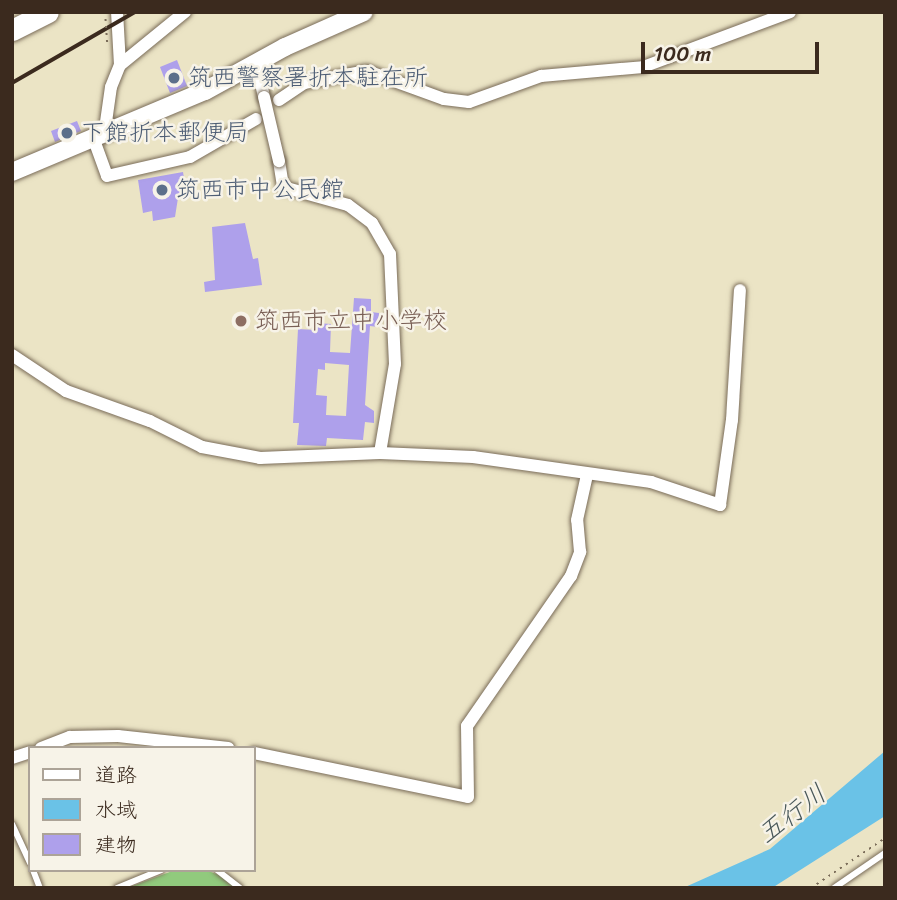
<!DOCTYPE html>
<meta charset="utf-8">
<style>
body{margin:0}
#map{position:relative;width:897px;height:900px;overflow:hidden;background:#ebe4c5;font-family:Sriracha,"Klee One",sans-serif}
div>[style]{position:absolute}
.green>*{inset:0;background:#91ca7d}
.water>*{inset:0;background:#6ac2e7}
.building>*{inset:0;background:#aea0eb}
.path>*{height:2px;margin-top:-1px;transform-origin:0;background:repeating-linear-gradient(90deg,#796b58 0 2px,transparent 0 7px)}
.roads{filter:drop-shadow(0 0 2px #796b58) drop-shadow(0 0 2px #796b58)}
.lane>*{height:6px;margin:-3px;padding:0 3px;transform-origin:3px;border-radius:3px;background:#fff}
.street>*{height:12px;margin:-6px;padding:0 6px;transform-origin:6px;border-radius:6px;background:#fff}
.secondary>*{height:18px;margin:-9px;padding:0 9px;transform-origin:9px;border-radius:9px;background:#fff}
.highway>*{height:21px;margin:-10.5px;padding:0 10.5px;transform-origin:10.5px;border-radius:10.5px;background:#fff}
.rail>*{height:3.5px;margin:-1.75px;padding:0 1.75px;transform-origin:1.75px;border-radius:1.75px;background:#3b2a1e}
.path-bridge>*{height:2px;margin-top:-1px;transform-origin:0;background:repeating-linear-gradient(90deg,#796b58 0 2px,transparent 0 7px)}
.bridges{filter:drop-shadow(0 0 2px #796b58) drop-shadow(0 0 2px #796b58)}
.street-bridge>*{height:12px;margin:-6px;padding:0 6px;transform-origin:6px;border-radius:6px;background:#fff}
.dots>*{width:19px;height:19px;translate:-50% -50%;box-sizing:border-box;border:4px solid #f7f3e8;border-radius:50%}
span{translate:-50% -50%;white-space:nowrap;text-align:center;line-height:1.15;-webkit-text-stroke:5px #f7f3e8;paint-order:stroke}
.service-label{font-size:24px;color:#4e5e75}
.left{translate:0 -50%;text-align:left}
.education-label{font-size:24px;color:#785e54}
.water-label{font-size:26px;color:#49585a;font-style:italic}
.frame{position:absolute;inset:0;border:14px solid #3b2a1e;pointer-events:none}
.legend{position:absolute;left:28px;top:746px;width:228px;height:126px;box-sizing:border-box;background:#f7f3e8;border:2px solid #aca397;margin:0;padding:9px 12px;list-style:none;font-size:21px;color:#3b2a1e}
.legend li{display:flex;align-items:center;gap:14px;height:35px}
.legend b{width:35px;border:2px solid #aca397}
.scale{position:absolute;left:641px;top:42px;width:178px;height:32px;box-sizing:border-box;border:4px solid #3b2a1e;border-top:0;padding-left:9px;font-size:21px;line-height:24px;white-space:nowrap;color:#3b2a1e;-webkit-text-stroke:5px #f7f3e8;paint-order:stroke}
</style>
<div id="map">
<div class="green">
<div style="clip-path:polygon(175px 870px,206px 870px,229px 879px,235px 888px,127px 888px)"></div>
</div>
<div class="water">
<div style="clip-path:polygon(885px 751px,885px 816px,772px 888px,683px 888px,770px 849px)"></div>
</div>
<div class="building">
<div style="clip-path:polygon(177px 60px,187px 86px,170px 93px,160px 67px)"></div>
<div style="clip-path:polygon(77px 121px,81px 131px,55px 142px,51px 131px)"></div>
<div style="clip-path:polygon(183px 172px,187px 197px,178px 198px,175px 217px,153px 221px,152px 211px,143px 213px,138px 180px)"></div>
<div style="clip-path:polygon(245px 223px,253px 259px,258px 258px,262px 285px,205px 292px,204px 282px,215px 280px,212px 227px)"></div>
<div style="clip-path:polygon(evenodd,354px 298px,371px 299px,371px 312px,379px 313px,378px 327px,370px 326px,365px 405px,374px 411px,374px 423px,365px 422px,363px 440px,327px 438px,326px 446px,297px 445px,299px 423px,293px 423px,298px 329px,316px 330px,317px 323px,331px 324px,330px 352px,350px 353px,354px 298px,325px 363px,349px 365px,346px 416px,326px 415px,327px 396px,316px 395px,318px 369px,325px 370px,325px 363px)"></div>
</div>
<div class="path">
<div style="left:811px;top:888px;width:89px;rotate:-34deg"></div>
</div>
<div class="roads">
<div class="lane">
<div style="left:12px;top:824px;width:43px;rotate:65.2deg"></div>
<div style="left:33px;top:870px;width:19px;rotate:69deg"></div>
<div style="left:217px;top:870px;width:29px;rotate:38deg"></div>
<div style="left:117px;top:888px;width:48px;rotate:-22.2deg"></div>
<div style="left:834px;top:888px;width:62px;rotate:-34.5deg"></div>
</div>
<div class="street">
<div style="left:256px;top:62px;width:36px;rotate:77deg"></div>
<div style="left:120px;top:65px;width:84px;rotate:-39.2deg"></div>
<div style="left:279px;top:100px;width:30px;rotate:-34deg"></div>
<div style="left:304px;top:83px;width:64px;rotate:-10.8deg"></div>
<div style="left:367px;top:71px;width:82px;rotate:20deg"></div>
<div style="left:444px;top:99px;width:25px;rotate:7deg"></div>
<div style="left:469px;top:102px;width:77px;rotate:-19.9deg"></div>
<div style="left:541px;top:76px;width:102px;rotate:-5deg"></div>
<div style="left:643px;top:67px;width:157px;rotate:-20.5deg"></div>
<div style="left:104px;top:136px;width:49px;rotate:-81.9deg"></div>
<div style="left:111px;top:87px;width:24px;rotate:-68deg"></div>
<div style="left:120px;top:65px;width:53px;rotate:-93.2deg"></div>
<div style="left:94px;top:140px;width:38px;rotate:70deg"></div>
<div style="left:107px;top:176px;width:85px;rotate:-12.9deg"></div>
<div style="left:190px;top:157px;width:76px;rotate:-29.9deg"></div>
<div style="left:279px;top:161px;width:26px;rotate:81deg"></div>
<div style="left:283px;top:187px;width:67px;rotate:15.5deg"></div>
<div style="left:348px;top:205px;width:30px;rotate:37deg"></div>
<div style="left:372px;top:223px;width:36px;rotate:60deg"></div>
<div style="left:390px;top:254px;width:110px;rotate:87.4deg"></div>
<div style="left:395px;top:364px;width:90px;rotate:99.6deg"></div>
<div style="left:12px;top:355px;width:65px;rotate:33.7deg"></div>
<div style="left:66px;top:391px;width:89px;rotate:19.7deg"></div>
<div style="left:150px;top:421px;width:58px;rotate:26.6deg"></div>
<div style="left:202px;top:447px;width:59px;rotate:10.7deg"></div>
<div style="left:260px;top:458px;width:120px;rotate:-2.4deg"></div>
<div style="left:380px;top:453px;width:93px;rotate:2.5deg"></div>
<div style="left:473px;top:457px;width:180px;rotate:8deg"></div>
<div style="left:651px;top:482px;width:73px;rotate:18.4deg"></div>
<div style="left:720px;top:505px;width:86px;rotate:-82deg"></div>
<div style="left:732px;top:420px;width:130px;rotate:-86.5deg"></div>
<div style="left:41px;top:748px;width:31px;rotate:-21deg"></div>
<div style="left:70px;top:737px;width:48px;rotate:-1.2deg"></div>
<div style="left:118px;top:736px;width:111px;rotate:6.2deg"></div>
<div style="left:254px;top:753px;width:218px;rotate:11.6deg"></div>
<div style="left:468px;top:797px;width:71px;rotate:-90.8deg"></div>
<div style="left:467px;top:726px;width:183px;rotate:-55.3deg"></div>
<div style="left:571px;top:576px;width:26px;rotate:-69deg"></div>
<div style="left:580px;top:552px;width:32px;rotate:-95deg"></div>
<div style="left:577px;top:520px;width:46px;rotate:-77.5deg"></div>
<div style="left:12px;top:758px;width:19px;rotate:-18deg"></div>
</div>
<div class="secondary">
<div style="left:12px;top:172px;width:209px;rotate:-22.8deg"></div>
<div style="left:205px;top:91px;width:91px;rotate:-28.8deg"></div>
<div style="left:285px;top:47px;width:86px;rotate:-23.9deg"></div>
</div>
<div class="highway">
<div style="left:12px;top:30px;width:40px;rotate:-26.6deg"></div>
</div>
</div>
<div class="rail">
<div style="left:12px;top:83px;width:142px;rotate:-30deg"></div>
</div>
<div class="path-bridge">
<div style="left:105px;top:12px;width:31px;rotate:86deg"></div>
</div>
<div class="bridges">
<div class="street-bridge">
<div style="left:264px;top:97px;width:66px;rotate:76.8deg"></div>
</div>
</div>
<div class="dots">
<div style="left:174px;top:78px;background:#5c6f8a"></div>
<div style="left:67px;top:133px;background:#5c6f8a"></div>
<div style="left:162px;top:190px;background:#5c6f8a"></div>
<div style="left:241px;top:321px;background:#8d6e63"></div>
</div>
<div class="service-label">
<span class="left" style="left:188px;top:78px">筑西警察署折本駐在所</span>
<span class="left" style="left:81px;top:133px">下館折本郵便局</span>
<span class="left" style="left:176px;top:190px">筑西市中公民館</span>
</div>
<div class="education-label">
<span class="left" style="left:255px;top:321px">筑西市立中小学校</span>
</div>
<div class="water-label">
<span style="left:792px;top:814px;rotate:-37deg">五行川</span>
</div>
<div class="frame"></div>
<ul class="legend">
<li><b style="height:9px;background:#fff"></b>道路</li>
<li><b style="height:19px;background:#6ac2e7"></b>水域</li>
<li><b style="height:19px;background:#aea0eb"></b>建物</li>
</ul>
<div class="scale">100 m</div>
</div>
